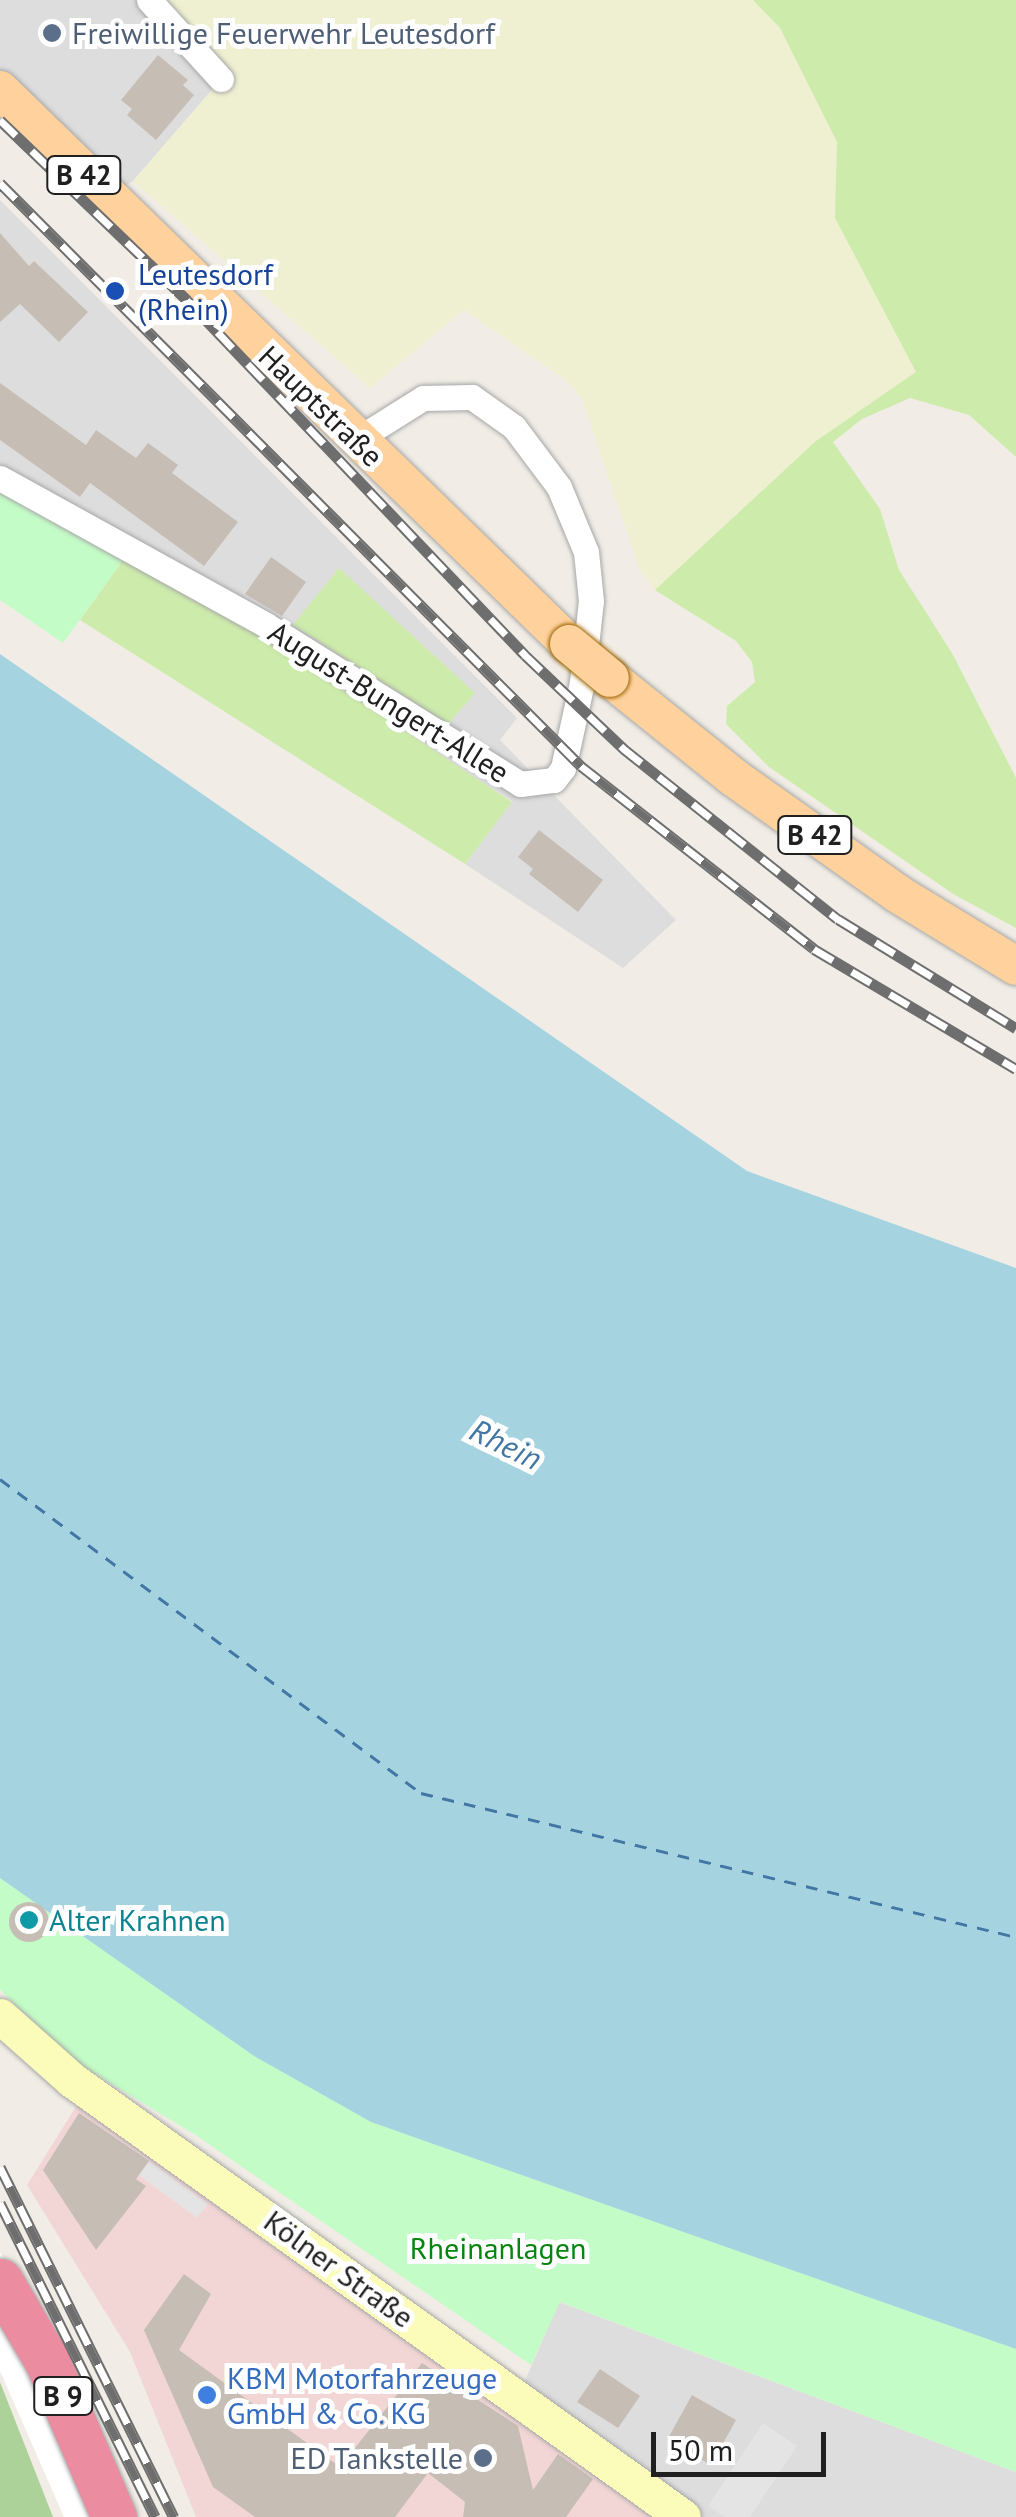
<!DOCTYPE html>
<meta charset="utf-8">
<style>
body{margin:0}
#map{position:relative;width:1016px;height:2517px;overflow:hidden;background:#f1ede6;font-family:"PT Sans",sans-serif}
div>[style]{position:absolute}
.residential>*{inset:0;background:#dedddd}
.commercial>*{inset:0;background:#f2d6d5}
.farmland>*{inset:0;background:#eff0d1}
.grass>*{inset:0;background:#cdecab}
.forest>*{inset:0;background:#acd29a}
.park>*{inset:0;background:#c3fcc6}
.parking>*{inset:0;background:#e4e4e4}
.water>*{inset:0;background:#a5d4e0}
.pier>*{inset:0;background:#fff}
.ferry>*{height:2.5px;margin-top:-1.25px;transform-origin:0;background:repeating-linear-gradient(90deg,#4276a4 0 12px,transparent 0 22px)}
.building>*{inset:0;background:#c6bdb5}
.round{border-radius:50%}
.roads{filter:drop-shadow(0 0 2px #a7a7a7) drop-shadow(0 0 2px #a7a7a7)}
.street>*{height:25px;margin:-12.5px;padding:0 12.5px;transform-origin:12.5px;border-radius:12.5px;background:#fff}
.secondary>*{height:35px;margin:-17.5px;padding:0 17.5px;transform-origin:17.5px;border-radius:17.5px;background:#fbfcb9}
.primary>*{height:38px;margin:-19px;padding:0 19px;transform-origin:19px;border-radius:19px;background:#ffd29d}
.highway>*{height:45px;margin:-22.5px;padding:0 22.5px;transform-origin:22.5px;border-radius:22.5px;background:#eb8ca0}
.rail>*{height:11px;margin-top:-5.5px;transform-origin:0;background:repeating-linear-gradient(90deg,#fff 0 22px,#6e6e6e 0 44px);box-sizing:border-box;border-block:2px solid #6e6e6e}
.bridges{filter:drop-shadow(0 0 2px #9c6400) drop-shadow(0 0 2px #9c6400)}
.primary-bridge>*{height:38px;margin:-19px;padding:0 19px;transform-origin:19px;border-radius:19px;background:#ffd29d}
.dots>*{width:28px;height:28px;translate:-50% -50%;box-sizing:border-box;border:5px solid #fff;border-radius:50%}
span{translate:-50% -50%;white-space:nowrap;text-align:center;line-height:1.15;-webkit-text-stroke:10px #fff;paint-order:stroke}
.shield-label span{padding:2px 8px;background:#fff;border:2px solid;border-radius:8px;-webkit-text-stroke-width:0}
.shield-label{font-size:28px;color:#202020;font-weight:700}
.service-label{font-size:30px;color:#4e5e75}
.left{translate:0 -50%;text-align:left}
.right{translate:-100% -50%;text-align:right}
.transit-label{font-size:30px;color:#164399}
.street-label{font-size:30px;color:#202020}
.culture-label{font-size:30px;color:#0d838f}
.park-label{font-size:30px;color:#08850e}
.shop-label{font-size:30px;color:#366cbe}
.water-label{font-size:32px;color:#4276a4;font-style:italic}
.scale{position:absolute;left:651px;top:2432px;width:175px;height:45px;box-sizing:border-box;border:5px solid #202020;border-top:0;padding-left:12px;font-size:30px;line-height:35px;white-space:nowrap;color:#202020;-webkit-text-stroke:8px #fff;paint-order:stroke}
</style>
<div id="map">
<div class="residential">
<div style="clip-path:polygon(0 0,158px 0,224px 76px,133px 181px,99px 203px,0 105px)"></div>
<div style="clip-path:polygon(0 200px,517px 718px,500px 740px,676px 920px,623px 968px,465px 864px,512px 801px,0 492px)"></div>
<div style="clip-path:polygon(559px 2302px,1016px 2472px,1016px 2517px,699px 2517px,521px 2390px)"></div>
</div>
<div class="commercial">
<div style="clip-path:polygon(77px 2105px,699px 2517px,196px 2517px,130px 2352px,27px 2185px)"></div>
</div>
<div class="farmland">
<div style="clip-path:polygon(158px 0,753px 0,780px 28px,837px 142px,835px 218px,917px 372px,816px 441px,655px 590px,640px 571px,582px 399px,567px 381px,464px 310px,370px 388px,133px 181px,223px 77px)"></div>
</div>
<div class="grass">
<div style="clip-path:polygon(753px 0,1016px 0,1016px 457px,969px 415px,910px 398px,862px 419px,833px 442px,880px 509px,899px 570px,952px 653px,1016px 778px,1016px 928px,953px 894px,769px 767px,726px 724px,727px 706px,755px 682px,752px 662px,736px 641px,655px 590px,816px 441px,916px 372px,835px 218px,837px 142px,780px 28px)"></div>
<div style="clip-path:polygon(123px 560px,258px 634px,512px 802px,465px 864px,80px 620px)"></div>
<div style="clip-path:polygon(339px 568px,475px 693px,448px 724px,293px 625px)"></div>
</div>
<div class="forest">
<div style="clip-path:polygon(0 2382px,53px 2517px,0 2517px)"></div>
</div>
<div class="park">
<div style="clip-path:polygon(0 492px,123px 560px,63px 643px,0 600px)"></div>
<div style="clip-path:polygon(0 1878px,254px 2056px,371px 2122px,1016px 2349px,1016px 2472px,560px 2302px,531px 2365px,197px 2136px,79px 2064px,0 1990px)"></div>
</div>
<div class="parking">
<div style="clip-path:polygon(149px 2161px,208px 2204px,197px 2218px,139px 2175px)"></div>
<div style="clip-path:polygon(763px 2423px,797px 2446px,750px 2517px,725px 2517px,708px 2506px)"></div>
</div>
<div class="water">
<div style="clip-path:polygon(0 654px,747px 1171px,1016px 1268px,1016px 2349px,371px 2122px,254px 2056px,0 1878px)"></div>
</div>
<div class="pier">
<div style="clip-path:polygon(0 2252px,25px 2293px,127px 2517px,64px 2517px,0 2371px)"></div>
</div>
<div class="ferry">
<div style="left:0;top:1479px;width:525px;rotate:36.72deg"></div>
<div style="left:421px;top:1793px;width:612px;rotate:13.6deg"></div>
</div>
<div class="building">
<div style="clip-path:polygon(158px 55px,188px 80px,183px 85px,194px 95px,156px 140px,127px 115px,132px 109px,121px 100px)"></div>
<div style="clip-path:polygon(0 233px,29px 266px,34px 261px,88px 312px,59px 342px,20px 304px,0 322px)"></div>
<div style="clip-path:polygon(0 383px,86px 445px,96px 430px,136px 458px,148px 443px,178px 465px,172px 473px,238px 522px,204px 566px,90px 483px,80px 497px,0 440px)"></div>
<div style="clip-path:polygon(271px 557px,306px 582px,282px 616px,245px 594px)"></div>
<div style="clip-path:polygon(539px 830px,603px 880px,578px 912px,529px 874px,533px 869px,518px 857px)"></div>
<div class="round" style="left:9px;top:1902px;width:40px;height:40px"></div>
<div style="clip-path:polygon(79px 2113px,149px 2161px,136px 2179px,146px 2186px,96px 2250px,43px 2170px)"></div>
<div style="clip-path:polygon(184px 2274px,211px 2294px,179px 2350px,340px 2467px,422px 2363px,518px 2426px,533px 2490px,558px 2454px,593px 2479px,566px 2517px,463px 2517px,465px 2502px,428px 2473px,395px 2517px,255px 2517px,213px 2487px,144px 2330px)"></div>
<div style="clip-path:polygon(600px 2369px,640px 2396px,618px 2428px,577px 2402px)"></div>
<div style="clip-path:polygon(692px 2395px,736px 2420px,711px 2465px,667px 2440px)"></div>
</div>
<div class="roads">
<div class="street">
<div style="left:149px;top:0;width:107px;rotate:47.7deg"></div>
<div style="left:0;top:478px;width:304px;rotate:28.9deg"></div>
<div style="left:266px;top:625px;width:300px;rotate:32deg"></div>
<div style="left:520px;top:784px;width:34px;rotate:-7deg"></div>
<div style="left:554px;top:780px;width:15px;rotate:-53deg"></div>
<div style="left:563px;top:768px;width:88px;rotate:-77.5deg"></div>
<div style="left:582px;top:682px;width:81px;rotate:-83.7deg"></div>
<div style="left:591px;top:601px;width:49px;rotate:-95.8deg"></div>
<div style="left:586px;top:552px;width:70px;rotate:-112.6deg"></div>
<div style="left:559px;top:487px;width:75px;rotate:-126.9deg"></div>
<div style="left:514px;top:427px;width:52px;rotate:-144.5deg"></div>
<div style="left:472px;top:397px;width:49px;rotate:178.8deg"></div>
<div style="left:423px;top:398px;width:79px;rotate:147.9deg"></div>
</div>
<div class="secondary">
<div style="left:0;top:2016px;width:96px;rotate:41.6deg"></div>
<div style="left:72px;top:2080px;width:751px;rotate:35.57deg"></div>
</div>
<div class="primary">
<div style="left:0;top:90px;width:794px;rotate:44.23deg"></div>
<div style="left:610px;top:678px;width:158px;rotate:38.8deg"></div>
<div style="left:733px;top:777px;width:202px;rotate:35.3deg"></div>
<div style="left:898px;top:894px;width:138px;rotate:31.4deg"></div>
</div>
<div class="highway">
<div style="left:0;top:2281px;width:93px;rotate:59.6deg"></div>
<div style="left:47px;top:2361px;width:170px;rotate:66.8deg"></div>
</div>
</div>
<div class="rail">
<div style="left:0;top:120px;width:260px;rotate:43.9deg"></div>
<div style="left:187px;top:300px;width:490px;rotate:46.4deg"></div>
<div style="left:525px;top:655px;width:137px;rotate:43.5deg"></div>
<div style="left:624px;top:749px;width:273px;rotate:38.5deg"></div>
<div style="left:838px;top:919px;width:209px;rotate:31.5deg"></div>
<div style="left:0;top:183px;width:823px;rotate:45.1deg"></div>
<div style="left:581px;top:766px;width:296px;rotate:38.1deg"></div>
<div style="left:814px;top:949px;width:235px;rotate:30.7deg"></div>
<div style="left:0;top:2167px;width:391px;rotate:63.6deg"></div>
<div style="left:0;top:2203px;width:350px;rotate:63.7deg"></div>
</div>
<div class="bridges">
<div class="primary-bridge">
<div style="left:569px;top:644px;width:53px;rotate:39.7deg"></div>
</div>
</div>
<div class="dots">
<div style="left:52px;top:33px;background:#5c6f8a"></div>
<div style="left:115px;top:291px;background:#1a4fb4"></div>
<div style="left:29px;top:1920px;background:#0f9aa8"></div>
<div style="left:207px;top:2395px;background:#3f7fe0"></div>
<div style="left:483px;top:2458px;background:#5c6f8a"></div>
</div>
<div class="shield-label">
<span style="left:84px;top:175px">B 42</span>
<span style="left:815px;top:835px">B 42</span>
<span style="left:63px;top:2396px">B 9</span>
</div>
<div class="service-label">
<span class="left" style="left:72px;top:33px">Freiwillige Feuerwehr Leutesdorf</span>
<span class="right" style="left:463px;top:2458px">ED Tankstelle</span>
</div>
<div class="transit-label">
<span class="left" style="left:138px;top:291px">Leutesdorf<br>(Rhein)</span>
</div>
<div class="street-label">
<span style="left:321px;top:406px;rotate:44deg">Hauptstraße</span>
<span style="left:389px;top:702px;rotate:32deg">August-Bungert-Allee</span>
<span style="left:339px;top:2269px;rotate:36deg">Kölner Straße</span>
</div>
<div class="culture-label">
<span class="left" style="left:49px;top:1920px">Alter Krahnen</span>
</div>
<div class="park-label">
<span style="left:498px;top:2248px">Rheinanlagen</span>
</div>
<div class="shop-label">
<span class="left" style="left:227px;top:2395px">KBM Motorfahrzeuge<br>GmbH &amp; Co. KG</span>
</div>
<div class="water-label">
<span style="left:506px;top:1444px;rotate:26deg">Rhein</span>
</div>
<div class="scale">50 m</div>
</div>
